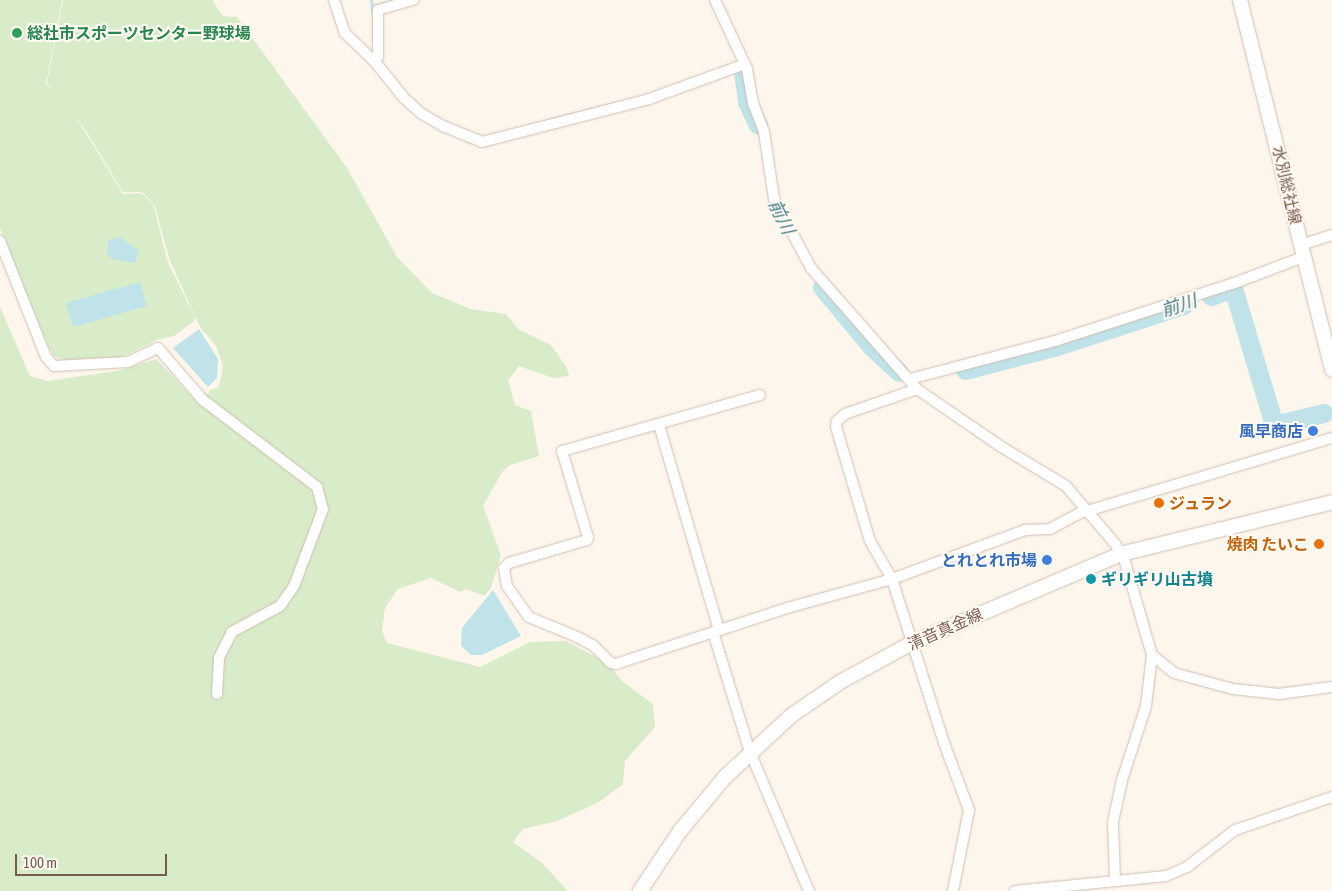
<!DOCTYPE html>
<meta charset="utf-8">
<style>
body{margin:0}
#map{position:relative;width:1332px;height:891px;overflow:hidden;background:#fdf6ec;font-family:"Asap Condensed","Noto Sans JP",sans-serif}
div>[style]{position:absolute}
.green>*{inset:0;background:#d8ecc9}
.water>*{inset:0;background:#bfe3e8}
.stream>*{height:3px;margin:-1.5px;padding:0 1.5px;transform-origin:1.5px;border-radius:1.5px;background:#bfe3e8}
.river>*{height:19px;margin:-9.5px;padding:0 9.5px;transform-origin:9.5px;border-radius:9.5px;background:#bfe3e8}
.roads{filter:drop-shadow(0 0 1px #d1beb0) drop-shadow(0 0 1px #d1beb0)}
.street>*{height:10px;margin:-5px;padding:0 5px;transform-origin:5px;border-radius:5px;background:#fff}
.secondary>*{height:14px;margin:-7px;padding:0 7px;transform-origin:7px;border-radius:7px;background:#fff}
.dots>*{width:14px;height:14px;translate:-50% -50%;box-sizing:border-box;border:2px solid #fffaf3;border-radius:50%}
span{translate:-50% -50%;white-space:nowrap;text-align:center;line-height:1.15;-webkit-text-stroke:4px #fffaf3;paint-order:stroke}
.leisure-label{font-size:16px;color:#27864d;font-weight:700}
.left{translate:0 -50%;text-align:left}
.street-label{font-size:16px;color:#7a5c4d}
.shop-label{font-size:16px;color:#366cbe;font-weight:700}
.right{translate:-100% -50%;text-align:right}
.food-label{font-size:16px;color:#c56008;font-weight:700}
.culture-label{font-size:16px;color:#0d838f;font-weight:700}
.water-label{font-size:18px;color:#437c86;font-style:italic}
.scale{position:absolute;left:15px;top:854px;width:152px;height:22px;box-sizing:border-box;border:2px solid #7a5c4d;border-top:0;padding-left:6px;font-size:15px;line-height:18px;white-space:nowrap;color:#7a5c4d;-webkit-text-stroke:4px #fffaf3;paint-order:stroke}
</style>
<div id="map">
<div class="green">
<div style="clip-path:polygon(0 0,62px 0,46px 84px,60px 96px,84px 130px,123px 194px,141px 193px,153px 204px,168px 263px,195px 317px,194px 321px,174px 336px,157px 340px,122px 357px,65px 360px,54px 356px,50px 351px,0 229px)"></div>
<div style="clip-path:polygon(63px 0,212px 0,223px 16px,237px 17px,347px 168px,397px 257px,432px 293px,471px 309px,506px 314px,518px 329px,551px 345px,567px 368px,569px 376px,553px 378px,519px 366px,508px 380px,515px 405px,531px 411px,539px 456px,510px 465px,502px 472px,483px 506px,501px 555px,491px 588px,484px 596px,466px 589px,460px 592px,431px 578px,398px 589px,385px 608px,382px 631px,387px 643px,480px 667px,530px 642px,566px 641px,607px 663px,623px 682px,653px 704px,655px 727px,625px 761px,623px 784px,599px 802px,557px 821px,523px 829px,513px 842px,541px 862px,568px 891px,0 891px,0 307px,30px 376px,47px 381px,117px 371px,156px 359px,201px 406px,210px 390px,219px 387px,223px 366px,216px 346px,200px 327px,170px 261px,154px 204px,142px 192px,123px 192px,85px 129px,47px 83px)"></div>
</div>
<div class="water">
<div style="clip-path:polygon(120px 237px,139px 251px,135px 263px,113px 259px,107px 255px,108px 240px)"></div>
<div style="clip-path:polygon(140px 282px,147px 306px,73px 327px,66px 303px)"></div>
<div style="clip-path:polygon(199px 329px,218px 359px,217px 378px,208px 387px,173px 348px)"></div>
<div style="clip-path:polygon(493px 590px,521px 636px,482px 655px,471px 655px,461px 646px,462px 628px)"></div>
</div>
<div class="stream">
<div style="left:371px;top:0;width:17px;rotate:83deg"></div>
<div style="left:373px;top:6px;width:11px;rotate:-15deg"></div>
<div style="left:552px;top:119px;width:78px;rotate:-14deg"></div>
</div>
<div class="river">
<div style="left:743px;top:72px;width:30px;rotate:82deg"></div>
<div style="left:747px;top:102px;width:25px;rotate:64deg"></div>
<div style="left:822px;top:287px;width:77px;rotate:50.3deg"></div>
<div style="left:871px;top:346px;width:38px;rotate:43deg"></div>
<div style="left:1211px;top:296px;width:23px;rotate:-20deg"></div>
<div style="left:1233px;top:288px;width:143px;rotate:73.3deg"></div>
<div style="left:1274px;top:425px;width:51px;rotate:-13.5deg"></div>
<div style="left:965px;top:370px;width:95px;rotate:-14.6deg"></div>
<div style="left:1057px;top:346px;width:133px;rotate:-18deg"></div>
</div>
<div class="roads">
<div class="street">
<div style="left:334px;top:0;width:35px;rotate:72deg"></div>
<div style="left:345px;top:33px;width:43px;rotate:44.1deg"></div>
<div style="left:376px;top:63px;width:45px;rotate:51.3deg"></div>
<div style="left:404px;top:98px;width:24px;rotate:42deg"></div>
<div style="left:422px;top:114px;width:24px;rotate:30deg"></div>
<div style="left:443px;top:126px;width:42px;rotate:22.3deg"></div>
<div style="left:482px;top:142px;width:172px;rotate:-14.4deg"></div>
<div style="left:649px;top:99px;width:102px;rotate:-20deg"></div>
<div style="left:715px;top:0;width:76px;rotate:65.1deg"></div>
<div style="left:747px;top:69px;width:35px;rotate:80deg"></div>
<div style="left:753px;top:103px;width:31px;rotate:69deg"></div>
<div style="left:764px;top:132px;width:68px;rotate:81.5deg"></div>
<div style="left:774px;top:199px;width:78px;rotate:61.8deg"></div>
<div style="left:811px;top:268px;width:161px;rotate:48.8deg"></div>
<div style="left:917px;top:389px;width:101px;rotate:34.5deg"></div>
<div style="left:1000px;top:446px;width:77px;rotate:31.2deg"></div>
<div style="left:1066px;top:486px;width:77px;rotate:49.7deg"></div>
<div style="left:1116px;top:545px;width:19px;rotate:62deg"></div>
<div style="left:1125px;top:562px;width:97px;rotate:73.8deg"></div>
<div style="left:1152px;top:655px;width:51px;rotate:96.7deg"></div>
<div style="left:1146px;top:706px;width:78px;rotate:108deg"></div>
<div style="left:1122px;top:780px;width:43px;rotate:102.1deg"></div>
<div style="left:1113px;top:822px;width:58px;rotate:88deg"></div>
<div style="left:378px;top:57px;width:47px;rotate:-90deg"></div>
<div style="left:378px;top:10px;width:37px;rotate:-16deg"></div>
<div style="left:0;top:241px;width:125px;rotate:68.4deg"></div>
<div style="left:46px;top:357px;width:12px;rotate:48deg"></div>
<div style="left:54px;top:366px;width:74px;rotate:-3.1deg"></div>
<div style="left:128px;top:362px;width:33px;rotate:-25deg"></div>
<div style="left:158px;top:348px;width:69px;rotate:49.1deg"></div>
<div style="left:203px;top:400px;width:143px;rotate:37.3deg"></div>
<div style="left:317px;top:487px;width:23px;rotate:75deg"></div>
<div style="left:323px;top:509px;width:82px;rotate:110.6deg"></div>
<div style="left:294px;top:586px;width:24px;rotate:125deg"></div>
<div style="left:280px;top:606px;width:55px;rotate:151.6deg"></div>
<div style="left:232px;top:632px;width:29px;rotate:117deg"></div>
<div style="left:219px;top:658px;width:36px;rotate:93deg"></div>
<div style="left:1301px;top:245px;width:33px;rotate:-18deg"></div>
<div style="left:910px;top:379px;width:150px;rotate:-14.7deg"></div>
<div style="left:1055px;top:341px;width:186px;rotate:-17.9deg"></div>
<div style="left:1232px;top:284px;width:76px;rotate:-20.8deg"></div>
<div style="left:917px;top:389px;width:76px;rotate:160.9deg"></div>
<div style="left:845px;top:414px;width:11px;rotate:139deg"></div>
<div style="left:837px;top:421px;width:6px;rotate:99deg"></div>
<div style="left:836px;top:427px;width:119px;rotate:73.4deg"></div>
<div style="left:870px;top:541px;width:44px;rotate:59.9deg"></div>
<div style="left:892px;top:579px;width:172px;rotate:72.4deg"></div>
<div style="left:944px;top:743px;width:72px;rotate:69.5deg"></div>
<div style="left:969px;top:810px;width:83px;rotate:101.2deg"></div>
<div style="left:760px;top:395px;width:206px;rotate:164.2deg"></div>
<div style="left:562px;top:451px;width:90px;rotate:73.2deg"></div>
<div style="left:588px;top:537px;width:3px;rotate:108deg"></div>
<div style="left:587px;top:540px;width:81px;rotate:163.6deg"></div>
<div style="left:509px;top:563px;width:7px;rotate:135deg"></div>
<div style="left:504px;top:568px;width:18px;rotate:81deg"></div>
<div style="left:507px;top:586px;width:38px;rotate:55deg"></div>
<div style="left:529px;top:617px;width:52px;rotate:22.6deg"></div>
<div style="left:577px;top:637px;width:18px;rotate:27deg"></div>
<div style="left:593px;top:645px;width:25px;rotate:45deg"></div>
<div style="left:611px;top:663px;width:5px;rotate:11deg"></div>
<div style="left:616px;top:664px;width:180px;rotate:-18.1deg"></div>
<div style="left:787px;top:608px;width:109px;rotate:-15.4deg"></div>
<div style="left:892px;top:579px;width:142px;rotate:-20.2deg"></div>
<div style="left:1025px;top:530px;width:25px;rotate:-2deg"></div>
<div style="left:1050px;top:529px;width:34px;rotate:-28deg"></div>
<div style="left:1080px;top:513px;width:263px;rotate:-16.6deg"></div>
<div style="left:659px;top:425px;width:214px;rotate:73.7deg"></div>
<div style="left:713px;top:632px;width:126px;rotate:72.9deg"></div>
<div style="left:750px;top:752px;width:151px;rotate:67deg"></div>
<div style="left:1152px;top:655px;width:28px;rotate:39deg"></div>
<div style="left:1174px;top:673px;width:61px;rotate:15.2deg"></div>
<div style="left:1233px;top:689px;width:46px;rotate:6.2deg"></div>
<div style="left:1279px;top:694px;width:53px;rotate:-7.5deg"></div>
<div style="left:1015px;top:891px;width:152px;rotate:-5.7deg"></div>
<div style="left:1166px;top:876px;width:23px;rotate:-23deg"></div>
<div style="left:1187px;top:867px;width:61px;rotate:-37.6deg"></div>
<div style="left:1235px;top:830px;width:102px;rotate:-18.8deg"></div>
</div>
<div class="secondary">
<div style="left:1240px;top:0;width:381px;rotate:76deg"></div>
<div style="left:640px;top:891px;width:72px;rotate:-56.3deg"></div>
<div style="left:680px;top:831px;width:70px;rotate:-50.2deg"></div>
<div style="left:725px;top:777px;width:91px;rotate:-42.8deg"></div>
<div style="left:792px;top:715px;width:58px;rotate:-34.5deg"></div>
<div style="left:840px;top:682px;width:82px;rotate:-28.4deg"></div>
<div style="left:912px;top:643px;width:227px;rotate:-23.1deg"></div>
<div style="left:1121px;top:554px;width:217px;rotate:-13.8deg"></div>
</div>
</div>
<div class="dots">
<div style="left:17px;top:33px;background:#2e9e5b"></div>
<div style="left:1313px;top:431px;background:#3f7fe0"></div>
<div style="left:1159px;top:503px;background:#e8710a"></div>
<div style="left:1319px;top:544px;background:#e8710a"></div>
<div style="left:1047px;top:560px;background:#3f7fe0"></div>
<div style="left:1091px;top:579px;background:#0f9aa8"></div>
</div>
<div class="leisure-label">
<span class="left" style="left:27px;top:33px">総社市スポーツセンター野球場</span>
</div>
<div class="street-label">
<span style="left:1287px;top:185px;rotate:77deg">水別総社線</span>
<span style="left:945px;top:629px;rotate:-24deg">清音真金線</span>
</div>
<div class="shop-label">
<span class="right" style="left:1303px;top:431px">風早商店</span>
<span class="right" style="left:1037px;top:560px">とれとれ市場</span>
</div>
<div class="food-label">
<span class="left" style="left:1169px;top:503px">ジュラン</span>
<span class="right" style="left:1309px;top:544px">焼肉 たいこ</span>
</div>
<div class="culture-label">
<span class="left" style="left:1101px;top:579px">ギリギリ山古墳</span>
</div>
<div class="water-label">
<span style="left:781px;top:217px;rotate:64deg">前川</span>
<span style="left:1179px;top:306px;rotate:-18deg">前川</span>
</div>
<div class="scale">100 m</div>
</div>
